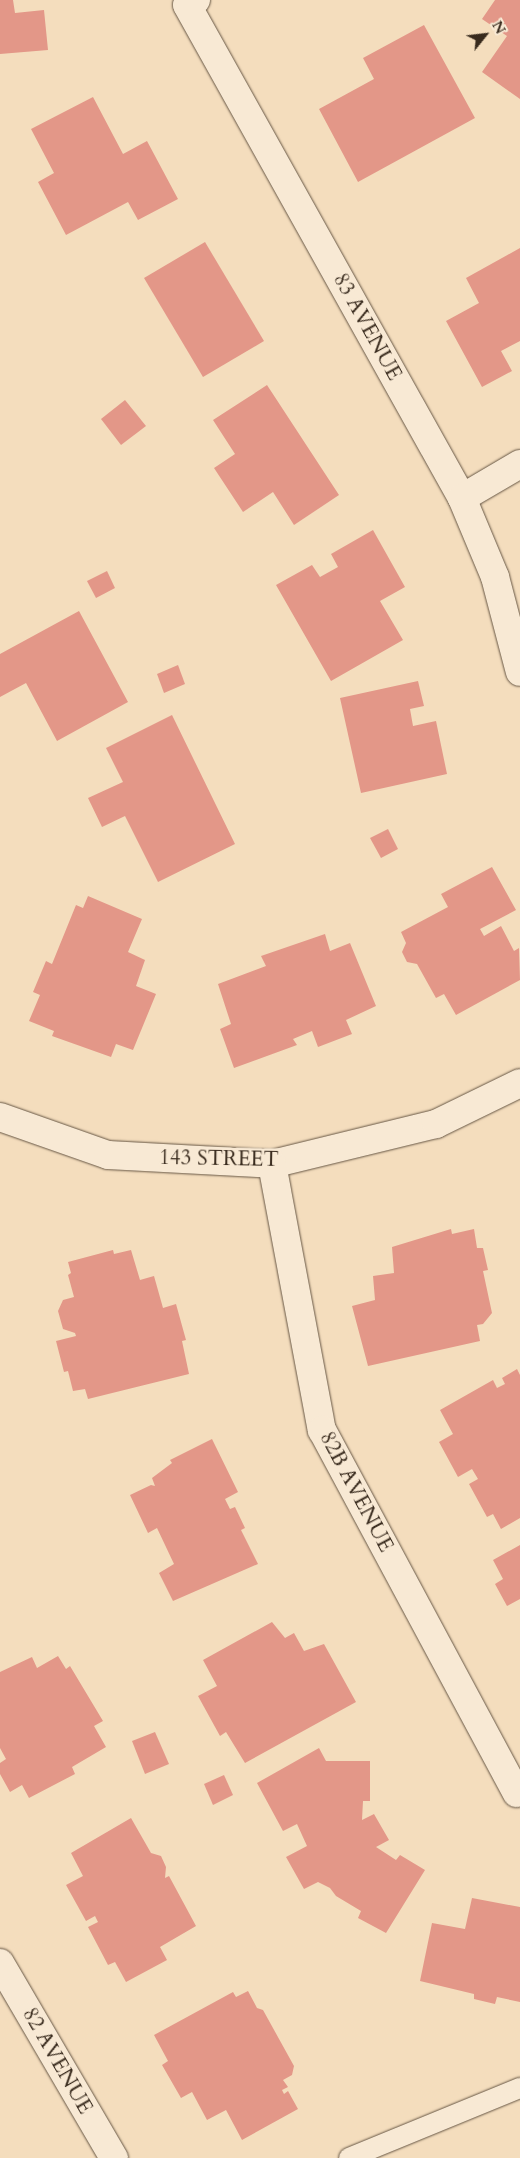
<!DOCTYPE html>
<style>
body{margin:0}
#map{position:relative;width:520px;height:2158px;overflow:hidden;background:#f4ddbd;font-family:Cardo,serif}
div>[style]{position:absolute}
.building>*{inset:0;background:#e39788}
.roads{filter:drop-shadow(0 0 1px #675745) drop-shadow(0 0 1px #675745)}
.service>*{height:20px;margin:-10px;padding:0 10px;transform-origin:10px;border-radius:10px;background:#f8e9d4}
.minor>*{height:28px;margin:-14px;padding:0 14px;transform-origin:14px;border-radius:14px;background:#f8e9d4}
span{translate:-50% -50%;white-space:nowrap;text-align:center;line-height:1.15;-webkit-text-stroke:5px #f8e9d4;paint-order:stroke}
.street-label{font-size:21px;color:#382a1d}
.north{position:absolute;left:460px;top:10px;width:50px;height:50px;-webkit-text-stroke:4px #f8e9d4;paint-order:stroke;rotate:61deg;font-size:14px;font-weight:700;line-height:20px;text-align:center;color:#382a1d}
.north::after{content:'';display:block;margin:auto;width:18px;height:22px;background:#382a1d;clip-path:polygon(50% 0,100% 100%,50% 72%,0 100%)}
</style>
<div id="map">
<div class="building">
<div style="clip-path:polygon(0 0,13px 0,15px 13px,44px 10px,48px 50px,0 54px)"></div>
<div style="clip-path:polygon(495px 0,520px 0,520px 99px,482px 72px,507px 36px,482px 19px)"></div>
<div style="clip-path:polygon(424px 25px,475px 118px,358px 182px,319px 109px,374px 79px,363px 58px)"></div>
<div style="clip-path:polygon(93px 97px,123px 154px,147px 141px,178px 199px,138px 220px,128px 202px,66px 235px,38px 182px,54px 173px,31px 129px)"></div>
<div style="clip-path:polygon(205px 242px,264px 341px,203px 377px,144px 278px)"></div>
<div style="clip-path:polygon(520px 248px,520px 341px,501px 351px,512px 371px,482px 387px,446px 321px,479px 303px,466px 278px)"></div>
<div style="clip-path:polygon(267px 385px,339px 495px,294px 525px,273px 492px,243px 512px,214px 468px,235px 454px,213px 420px)"></div>
<div style="clip-path:polygon(125px 400px,146px 426px,121px 445px,101px 419px)"></div>
<div style="clip-path:polygon(373px 530px,405px 587px,380px 601px,403px 640px,331px 681px,276px 585px,312px 565px,320px 577px,338px 567px,331px 554px)"></div>
<div style="clip-path:polygon(107px 571px,115px 588px,96px 598px,87px 581px)"></div>
<div style="clip-path:polygon(79px 611px,128px 702px,57px 741px,26px 683px,0 697px,0 654px)"></div>
<div style="clip-path:polygon(178px 665px,185px 684px,164px 693px,157px 674px)"></div>
<div style="clip-path:polygon(418px 681px,424px 706px,410px 709px,413px 726px,436px 721px,447px 774px,361px 793px,340px 698px)"></div>
<div style="clip-path:polygon(172px 715px,235px 844px,158px 882px,125px 816px,102px 827px,88px 798px,123px 782px,106px 748px)"></div>
<div style="clip-path:polygon(388px 829px,398px 849px,381px 858px,370px 838px)"></div>
<div style="clip-path:polygon(492px 867px,516px 910px,480px 929px,484px 936px,501px 926px,514px 951px,519px 948px,520px 980px,456px 1015px,444px 994px,436px 998px,417px 964px,407px 962px,402px 952px,406px 943px,401px 932px,448px 907px,441px 894px)"></div>
<div style="clip-path:polygon(88px 896px,142px 919px,128px 952px,145px 960px,136px 986px,156px 994px,133px 1050px,116px 1044px,111px 1057px,52px 1036px,54px 1031px,29px 1021px,40px 995px,33px 992px,46px 961px,52px 964px,76px 905px,83px 908px)"></div>
<div style="clip-path:polygon(325px 934px,330px 951px,350px 943px,376px 1006px,346px 1020px,352px 1034px,318px 1047px,312px 1031px,293px 1039px,297px 1045px,234px 1068px,220px 1029px,231px 1024px,218px 984px,266px 966px,261px 956px)"></div>
<div style="clip-path:polygon(451px 1229px,452px 1234px,474px 1229px,477px 1248px,483px 1248px,488px 1270px,483px 1271px,492px 1313px,483px 1324px,477px 1325px,480px 1341px,368px 1366px,352px 1306px,375px 1300px,373px 1276px,394px 1273px,392px 1247px)"></div>
<div style="clip-path:polygon(113px 1250px,114px 1254px,131px 1250px,140px 1280px,154px 1276px,163px 1308px,176px 1304px,186px 1340px,182px 1341px,189px 1374px,88px 1399px,85px 1389px,73px 1391px,68px 1371px,64px 1372px,56px 1341px,76px 1336px,75px 1333px,63px 1329px,58px 1311px,63px 1300px,74px 1297px,68px 1275px,71px 1273px,68px 1262px)"></div>
<div style="clip-path:polygon(517px 1369px,520px 1375px,520px 1518px,501px 1529px,493px 1514px,487px 1517px,469px 1484px,478px 1479px,472px 1469px,458px 1477px,439px 1442px,453px 1434px,440px 1410px,493px 1380px,497px 1388px,505px 1384px,502px 1378px)"></div>
<div style="clip-path:polygon(212px 1439px,238px 1492px,225px 1499px,230px 1509px,235px 1507px,245px 1528px,241px 1530px,258px 1564px,173px 1601px,159px 1573px,174px 1564px,157px 1528px,148px 1533px,130px 1495px,151px 1485px,155px 1486px,152px 1478px,172px 1463px,170px 1460px)"></div>
<div style="clip-path:polygon(520px 1545px,520px 1599px,507px 1606px,495px 1584px,503px 1579px,493px 1560px)"></div>
<div style="clip-path:polygon(272px 1622px,285px 1638px,294px 1633px,304px 1651px,324px 1644px,356px 1702px,245px 1763px,226px 1732px,220px 1736px,198px 1696px,217px 1686px,203px 1660px)"></div>
<div style="clip-path:polygon(58px 1656px,66px 1669px,70px 1666px,103px 1721px,94px 1726px,106px 1747px,72px 1767px,75px 1774px,29px 1798px,22px 1785px,10px 1792px,0 1774px,0 1763px,6px 1759px,0 1748px,0 1672px,32px 1657px,37px 1668px)"></div>
<div style="clip-path:polygon(155px 1732px,169px 1764px,145px 1774px,132px 1741px)"></div>
<div style="clip-path:polygon(319px 1748px,326px 1761px,370px 1761px,370px 1801px,363px 1801px,362px 1820px,374px 1814px,389px 1840px,376px 1847px,396px 1860px,400px 1855px,425px 1870px,386px 1933px,358px 1918px,361px 1911px,336px 1896px,330px 1888px,318px 1882px,304px 1889px,286px 1857px,307px 1846px,297px 1824px,283px 1831px,257px 1783px)"></div>
<div style="clip-path:polygon(224px 1775px,233px 1795px,213px 1805px,204px 1784px)"></div>
<div style="clip-path:polygon(131px 1818px,151px 1853px,161px 1856px,166px 1867px,165px 1878px,169px 1876px,196px 1926px,160px 1947px,167px 1960px,126px 1982px,115px 1962px,108px 1965px,88px 1927px,98px 1922px,95px 1916px,86px 1921px,66px 1885px,83px 1876px,71px 1853px)"></div>
<div style="clip-path:polygon(472px 1898px,520px 1907px,520px 2002px,497px 1997px,495px 2004px,474px 1999px,474px 1994px,420px 1981px,432px 1923px,465px 1929px)"></div>
<div style="clip-path:polygon(248px 1991px,257px 2008px,263px 2010px,294px 2066px,292px 2075px,283px 2080px,288px 2087px,282px 2090px,284px 2094px,288px 2091px,298px 2109px,242px 2140px,226px 2110px,207px 2120px,192px 2092px,181px 2098px,162px 2065px,168px 2061px,154px 2035px,233px 1992px,236px 1997px)"></div>
</div>
<div class="roads">
<div class="service">
<div style="left:349px;top:2158px;width:185px;rotate:-22.3deg"></div>
</div>
<div class="minor">
<div style="left:196px;top:0;width:10px;rotate:151deg"></div>
<div style="left:187px;top:5px;width:565px;rotate:60.85deg"></div>
<div style="left:462px;top:498px;width:86px;rotate:67.3deg"></div>
<div style="left:495px;top:577px;width:98px;rotate:75.3deg"></div>
<div style="left:462px;top:498px;width:67px;rotate:-30.4deg"></div>
<div style="left:0;top:1117px;width:114px;rotate:19.4deg"></div>
<div style="left:108px;top:1155px;width:164px;rotate:3.1deg"></div>
<div style="left:272px;top:1164px;width:169px;rotate:-13.7deg"></div>
<div style="left:436px;top:1124px;width:93px;rotate:-26deg"></div>
<div style="left:272px;top:1164px;width:271px;rotate:79.4deg"></div>
<div style="left:322px;top:1430px;width:412px;rotate:61.8deg"></div>
<div style="left:0;top:1963px;width:226px;rotate:59.7deg"></div>
</div>
</div>
<div class="street-label">
<span style="left:367px;top:327px;rotate:61deg">83 AVENUE</span>
<span style="left:219px;top:1159px;rotate:1deg">143 STREET</span>
<span style="left:356px;top:1492px;rotate:62deg">82B AVENUE</span>
<span style="left:57px;top:2061px;rotate:60deg">82 AVENUE</span>
</div>
<div class="north">N</div>
</div>
